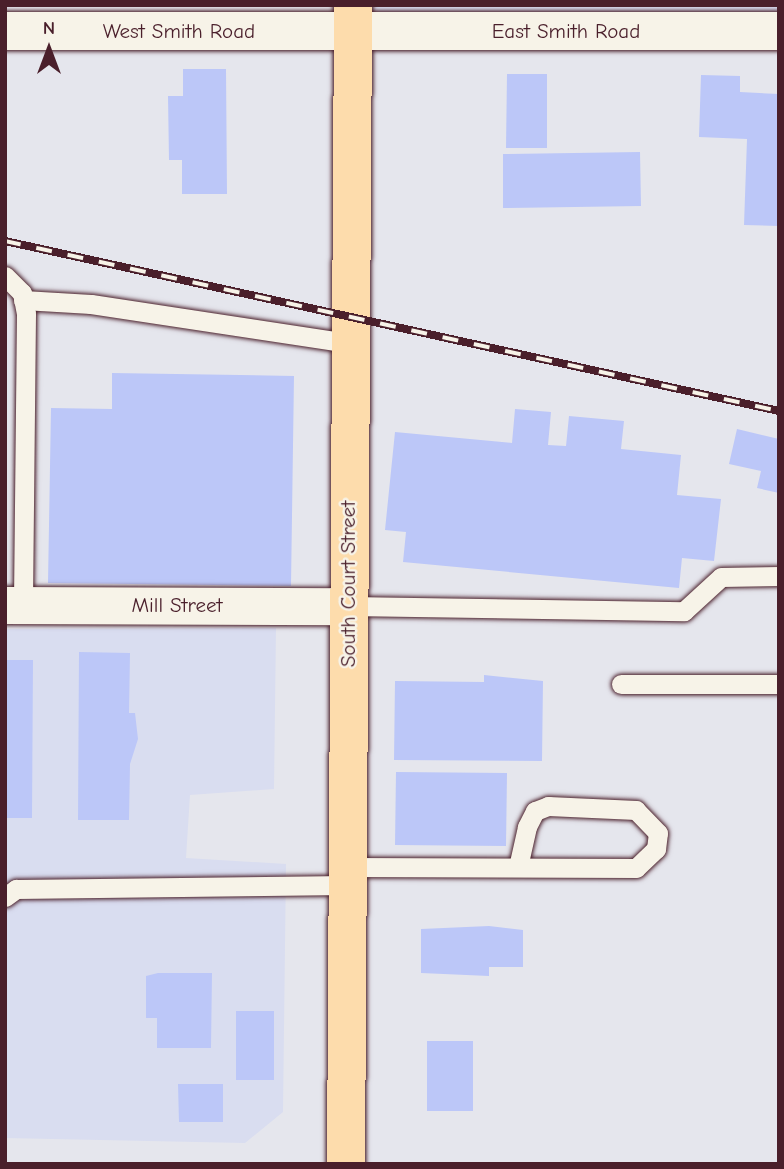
<!DOCTYPE html>
<style>
body{margin:0}
#map{position:relative;width:784px;height:1169px;overflow:hidden;background:#e5e6ed;font-family:"Comic Neue",sans-serif}
div>[style]{position:absolute}
.built>*{inset:0;background:#d9ddf0}
.building>*{inset:0;background:#bcc7f8}
.roads{filter:drop-shadow(0 0 2px #4a1f2b) drop-shadow(0 0 2px #4a1f2b)}
.service>*{height:19px;margin:-9.5px;padding:0 9.5px;transform-origin:9.5px;border-radius:9.5px;background:#f7f3e8}
.minor>*{height:37px;margin:-18.5px;padding:0 18.5px;transform-origin:18.5px;border-radius:18.5px;background:#f7f3e8}
.tertiary>*{height:38px;margin:-19px;padding:0 19px;transform-origin:19px;border-radius:19px;background:#f7f3e8}
.trunk>*{height:38px;margin:-19px;padding:0 19px;transform-origin:19px;border-radius:19px;background:#fddcac}
.rail>*{height:8px;margin-top:-4px;transform-origin:0;background:repeating-linear-gradient(90deg,#f7f3e8 0 16px,#4a1f2b 0 32px);box-sizing:border-box;border-block:2px solid #4a1f2b}
span{translate:-50% -50%;white-space:nowrap;text-align:center;line-height:1.15;-webkit-text-stroke:5px #f7f3e8;paint-order:stroke}
.street-label{font-size:21px;color:#4a1f2b}
.frame{position:absolute;inset:0;border:7px solid #4a1f2b;pointer-events:none}
.north{position:absolute;left:14px;top:14px;width:70px;height:70px;-webkit-text-stroke:5px #f7f3e8;paint-order:stroke;rotate:0deg;font-size:19px;font-weight:700;line-height:28px;text-align:center;color:#4a1f2b}
.north::after{content:'';display:block;margin:auto;width:24px;height:32px;background:#4a1f2b;clip-path:polygon(50% 0,100% 100%,50% 72%,0 100%)}
</style>
<div id="map">
<div class="built">
<div style="clip-path:polygon(353px 5px,779px 5px,779px 31px,353px 32px)"></div>
<div style="clip-path:polygon(276px 628px,274px 789px,190px 795px,186px 858px,286px 864px,283px 1112px,245px 1143px,5px 1138px,5px 629px)"></div>
</div>
<div class="building">
<div style="clip-path:polygon(183px 69px,226px 69px,227px 194px,182px 194px,182px 160px,169px 160px,168px 96px,183px 96px)"></div>
<div style="clip-path:polygon(507px 74px,547px 74px,547px 148px,506px 148px)"></div>
<div style="clip-path:polygon(701px 75px,740px 76px,740px 92px,779px 94px,779px 226px,744px 225px,747px 139px,699px 137px)"></div>
<div style="clip-path:polygon(640px 152px,641px 206px,503px 208px,503px 154px)"></div>
<div style="clip-path:polygon(112px 373px,294px 376px,291px 586px,48px 583px,51px 408px,112px 409px)"></div>
<div style="clip-path:polygon(515px 409px,551px 412px,548px 445px,566px 446px,569px 416px,624px 421px,621px 449px,681px 455px,677px 495px,721px 499px,714px 561px,682px 558px,679px 588px,403px 562px,406px 532px,385px 530px,395px 432px,512px 443px)"></div>
<div style="clip-path:polygon(737px 429px,779px 439px,779px 493px,757px 488px,761px 471px,729px 464px)"></div>
<div style="clip-path:polygon(79px 652px,130px 653px,129px 713px,135px 713px,138px 739px,130px 764px,129px 820px,78px 820px)"></div>
<div style="clip-path:polygon(5px 660px,33px 660px,32px 818px,5px 818px)"></div>
<div style="clip-path:polygon(484px 675px,543px 681px,542px 761px,394px 760px,395px 681px,484px 682px)"></div>
<div style="clip-path:polygon(396px 772px,507px 773px,506px 846px,395px 845px)"></div>
<div style="clip-path:polygon(489px 926px,523px 930px,523px 967px,489px 967px,489px 976px,421px 973px,421px 929px)"></div>
<div style="clip-path:polygon(158px 973px,212px 973px,211px 1048px,157px 1048px,157px 1018px,146px 1018px,146px 976px)"></div>
<div style="clip-path:polygon(236px 1011px,274px 1011px,274px 1080px,236px 1080px)"></div>
<div style="clip-path:polygon(427px 1041px,473px 1041px,473px 1111px,427px 1111px)"></div>
<div style="clip-path:polygon(178px 1084px,223px 1084px,223px 1122px,179px 1122px)"></div>
</div>
<div class="roads">
<div class="service">
<div style="left:5px;top:276px;width:24px;rotate:45deg"></div>
<div style="left:22px;top:293px;width:21px;rotate:79deg"></div>
<div style="left:26px;top:314px;width:291px;rotate:90.6deg"></div>
<div style="left:23px;top:300px;width:68px;rotate:3.4deg"></div>
<div style="left:91px;top:304px;width:261px;rotate:8.6deg"></div>
<div style="left:348px;top:606px;width:336px;rotate:0.9deg"></div>
<div style="left:684px;top:611px;width:50px;rotate:-42.6deg"></div>
<div style="left:721px;top:577px;width:58px;rotate:-1deg"></div>
<div style="left:621px;top:684px;width:158px"></div>
<div style="left:347px;top:867px;width:289px;rotate:0.2deg"></div>
<div style="left:636px;top:868px;width:28px;rotate:-44deg"></div>
<div style="left:656px;top:849px;width:16px;rotate:-83deg"></div>
<div style="left:658px;top:833px;width:32px;rotate:-134deg"></div>
<div style="left:636px;top:810px;width:88px;rotate:-177.4deg"></div>
<div style="left:548px;top:806px;width:14px;rotate:159deg"></div>
<div style="left:535px;top:811px;width:18px;rotate:117deg"></div>
<div style="left:527px;top:827px;width:41px;rotate:102.7deg"></div>
<div style="left:5px;top:897px;width:14px;rotate:-36deg"></div>
<div style="left:16px;top:889px;width:331px;rotate:-0.7deg"></div>
</div>
<div class="minor">
<div style="left:5px;top:605px;width:343px;rotate:0.2deg"></div>
</div>
<div class="tertiary">
<div style="left:5px;top:31px;width:774px"></div>
</div>
<div class="trunk">
<div style="left:346px;top:1164px;width:1159px;rotate:-89.65deg"></div>
</div>
</div>
<div class="rail">
<div style="left:5px;top:241px;width:792px;rotate:12.39deg"></div>
</div>
<div class="street-label">
<span style="left:179px;top:31px">West Smith Road</span>
<span style="left:566px;top:31px">East Smith Road</span>
<span style="left:348px;top:584px;rotate:-90deg">South Court Street</span>
<span style="left:177px;top:605px">Mill Street</span>
</div>
<div class="frame"></div>
<div class="north">N</div>
</div>
